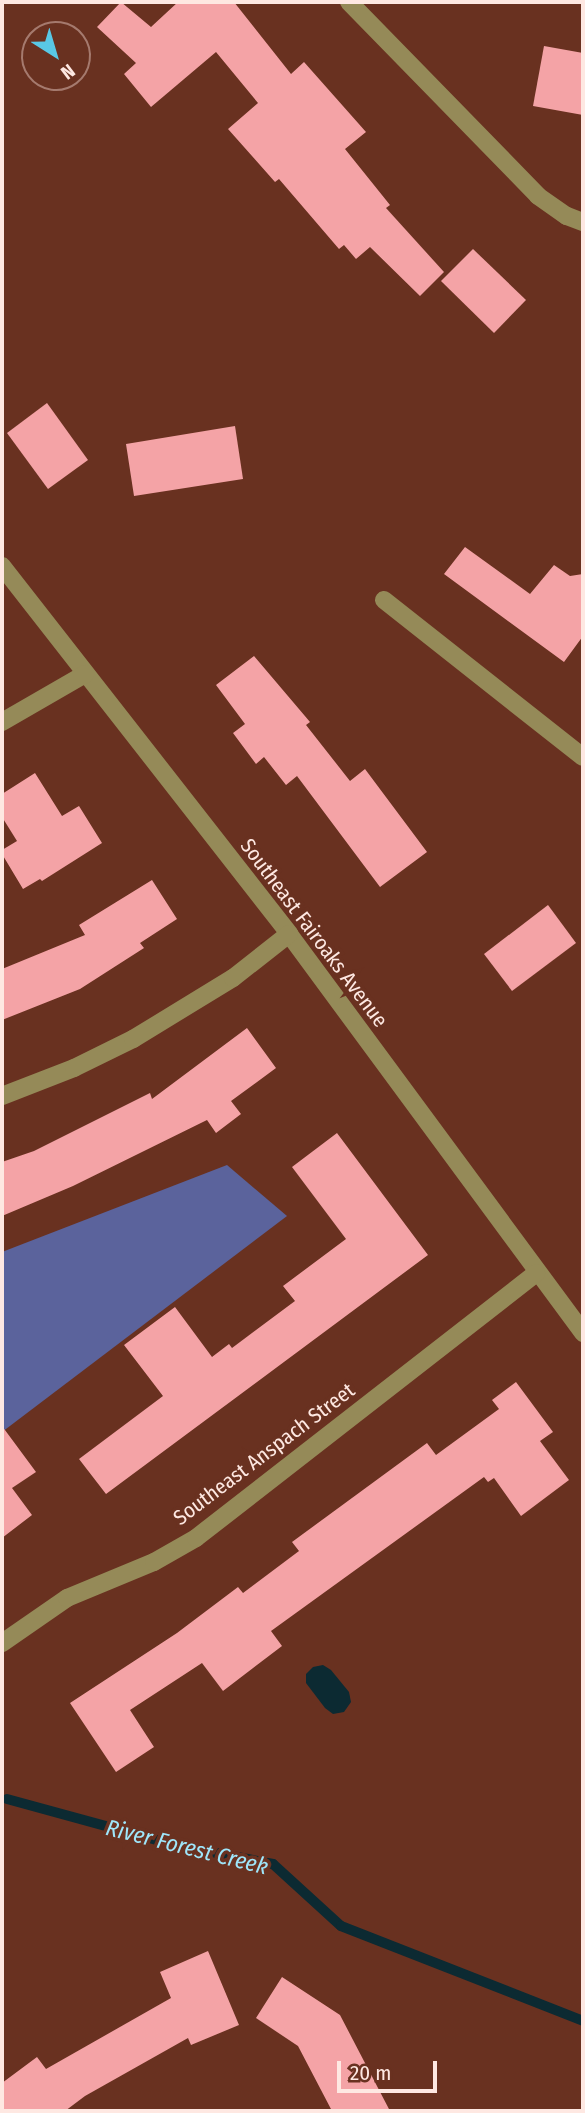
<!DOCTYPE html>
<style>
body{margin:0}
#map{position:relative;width:585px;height:2113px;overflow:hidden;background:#693120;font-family:"Fira Sans Condensed",sans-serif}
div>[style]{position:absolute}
.green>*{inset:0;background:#5b639c}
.water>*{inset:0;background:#0c2a32}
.stream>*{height:10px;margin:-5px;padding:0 5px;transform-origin:5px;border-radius:5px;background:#0c2a32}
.building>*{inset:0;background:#f4a3a6}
.minor>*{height:18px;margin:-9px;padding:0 9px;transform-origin:9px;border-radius:9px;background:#958a58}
span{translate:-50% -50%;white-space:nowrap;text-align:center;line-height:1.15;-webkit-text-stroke:7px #693120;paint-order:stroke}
.street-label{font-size:21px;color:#fee8e2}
.water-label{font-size:23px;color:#9fe6fa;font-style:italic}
.frame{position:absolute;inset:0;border:4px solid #fee8e2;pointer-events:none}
.north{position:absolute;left:21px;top:21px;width:70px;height:70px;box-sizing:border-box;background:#693120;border:2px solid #a57a6e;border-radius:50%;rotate:143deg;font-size:19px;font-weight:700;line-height:28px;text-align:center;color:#fee8e2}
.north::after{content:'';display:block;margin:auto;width:24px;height:32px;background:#59c8e5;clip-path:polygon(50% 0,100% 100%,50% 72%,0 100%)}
.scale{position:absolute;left:337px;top:2061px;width:100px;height:32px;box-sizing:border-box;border:4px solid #fee8e2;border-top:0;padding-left:9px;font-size:21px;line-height:24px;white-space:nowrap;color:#fee8e2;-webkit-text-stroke:5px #693120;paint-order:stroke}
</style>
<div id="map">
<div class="green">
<div style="clip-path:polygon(227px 1165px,287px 1216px,2px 1432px,2px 1252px)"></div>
</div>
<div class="water">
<div style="clip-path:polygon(323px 1665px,331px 1670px,349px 1692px,351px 1702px,344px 1712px,333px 1714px,325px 1708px,306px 1683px,306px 1674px,313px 1667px)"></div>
</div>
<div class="stream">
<div style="left:7px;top:1799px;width:170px;rotate:15.3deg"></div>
<div style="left:171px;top:1844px;width:104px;rotate:11.1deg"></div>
<div style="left:273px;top:1864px;width:92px;rotate:42.4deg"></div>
<div style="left:341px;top:1926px;width:260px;rotate:21.4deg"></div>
</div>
<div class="building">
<div style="clip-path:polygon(121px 2px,151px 27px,178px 2px,234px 2px,291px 74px,304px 62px,366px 132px,345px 149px,390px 205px,386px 208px,444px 272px,420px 296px,370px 247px,356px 259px,344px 245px,339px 249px,279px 179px,275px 182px,228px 129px,258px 103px,216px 52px,151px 107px,124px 74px,136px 63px,97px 27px)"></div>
<div style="clip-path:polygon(544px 46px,583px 53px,583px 115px,533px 106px)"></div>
<div style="clip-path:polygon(473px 249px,526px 300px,494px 333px,441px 281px)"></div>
<div style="clip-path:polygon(47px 403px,88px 460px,48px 489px,7px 433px)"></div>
<div style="clip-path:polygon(235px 426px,243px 479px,134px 496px,126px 444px)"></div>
<div style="clip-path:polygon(465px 547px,530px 594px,554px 565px,570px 576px,583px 574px,583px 636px,564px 662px,444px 574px)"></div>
<div style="clip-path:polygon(254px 656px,310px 722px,306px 725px,350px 781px,365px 769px,427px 852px,380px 887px,297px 776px,286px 785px,264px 757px,256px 764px,233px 733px,245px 724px,216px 685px)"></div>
<div style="clip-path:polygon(35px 773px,62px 816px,79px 806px,102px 843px,42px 881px,40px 879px,23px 889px,2px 854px,2px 850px,17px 841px,2px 817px,2px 794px)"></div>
<div style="clip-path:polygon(152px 880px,177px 919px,140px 943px,144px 948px,80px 989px,2px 1020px,2px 969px,85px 935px,79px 925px)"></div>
<div style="clip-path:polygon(548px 905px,576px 943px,512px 991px,484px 954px)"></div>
<div style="clip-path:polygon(247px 1028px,276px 1068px,231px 1101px,241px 1114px,216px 1133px,207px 1120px,73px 1186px,2px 1216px,2px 1162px,34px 1151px,150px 1093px,152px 1099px)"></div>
<div style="clip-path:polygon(337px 1133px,428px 1255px,106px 1494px,79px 1459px,163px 1396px,124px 1345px,175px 1307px,212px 1357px,229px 1344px,232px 1348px,295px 1301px,283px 1286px,346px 1239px,292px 1167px)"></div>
<div style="clip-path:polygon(516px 1382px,553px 1432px,540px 1441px,569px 1480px,521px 1516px,494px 1478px,488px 1482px,484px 1477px,271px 1631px,282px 1646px,223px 1691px,202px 1663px,130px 1710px,154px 1747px,116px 1772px,70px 1703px,177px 1633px,238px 1587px,243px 1593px,299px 1551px,292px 1542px,427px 1443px,436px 1455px,499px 1409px,492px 1400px)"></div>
<div style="clip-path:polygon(2px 1426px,36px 1472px,12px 1488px,32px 1515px,2px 1538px)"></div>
<div style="clip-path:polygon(208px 1951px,239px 2025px,191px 2045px,188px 2038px,85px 2096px,65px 2111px,2px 2111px,2px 2083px,37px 2057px,46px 2069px,171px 1998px,160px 1972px)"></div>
<div style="clip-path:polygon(282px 1977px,340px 2015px,390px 2111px,332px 2111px,298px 2046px,256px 2018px)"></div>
</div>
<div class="minor">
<div style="left:349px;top:2px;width:271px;rotate:45.7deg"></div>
<div style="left:538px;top:196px;width:35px;rotate:35deg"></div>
<div style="left:567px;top:216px;width:17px;rotate:21deg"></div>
<div style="left:2px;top:566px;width:467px;rotate:52deg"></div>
<div style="left:289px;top:934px;width:496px;rotate:53.6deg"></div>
<div style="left:384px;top:600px;width:253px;rotate:38.3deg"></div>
<div style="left:2px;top:722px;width:96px;rotate:-30deg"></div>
<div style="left:2px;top:1096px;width:77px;rotate:-21.3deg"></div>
<div style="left:74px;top:1068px;width:66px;rotate:-26.2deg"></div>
<div style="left:133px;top:1039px;width:117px;rotate:-31.4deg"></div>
<div style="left:233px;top:978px;width:71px;rotate:-38.2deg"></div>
<div style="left:2px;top:1643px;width:79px;rotate:-34.7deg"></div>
<div style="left:67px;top:1598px;width:94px;rotate:-22.5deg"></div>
<div style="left:154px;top:1562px;width:48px;rotate:-29.7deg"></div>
<div style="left:196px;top:1538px;width:431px;rotate:-37.9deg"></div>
</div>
<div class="street-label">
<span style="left:314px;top:933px;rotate:53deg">Southeast Fairoaks Avenue</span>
<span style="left:264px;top:1454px;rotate:-37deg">Southeast Anspach Street</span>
</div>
<div class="water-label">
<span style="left:187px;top:1847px;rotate:14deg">River Forest Creek</span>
</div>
<div class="frame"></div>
<div class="north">N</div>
<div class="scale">20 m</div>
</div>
